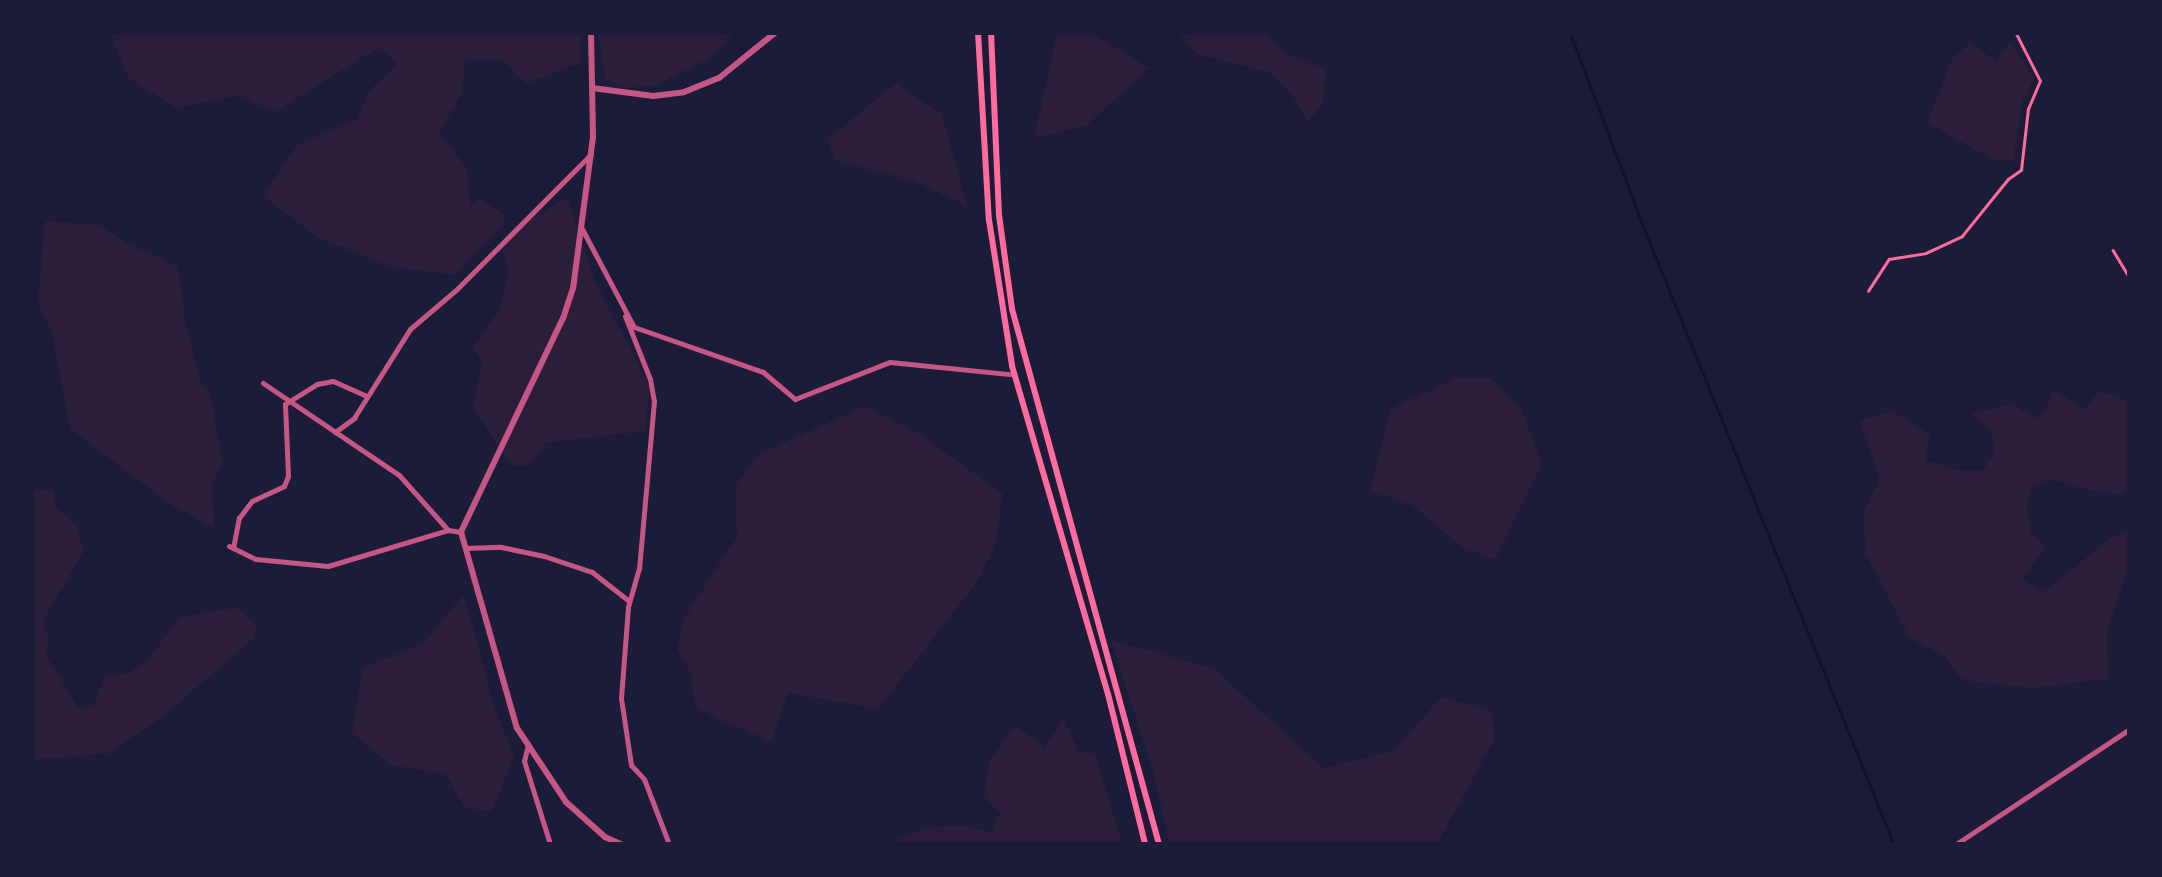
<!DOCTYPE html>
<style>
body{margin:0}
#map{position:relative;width:2162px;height:877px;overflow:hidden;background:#1b1b3a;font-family:Signika,sans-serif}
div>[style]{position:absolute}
.green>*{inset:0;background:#2a1e3b}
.stream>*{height:2.5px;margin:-1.25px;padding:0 1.25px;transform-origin:1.25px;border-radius:1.25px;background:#12122b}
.path>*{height:2.5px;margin:-1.25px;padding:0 1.25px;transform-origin:1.25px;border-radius:1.25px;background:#ff6b9d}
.minor>*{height:5px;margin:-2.5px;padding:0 2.5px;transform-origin:2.5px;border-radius:2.5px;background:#c65784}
.tertiary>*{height:6px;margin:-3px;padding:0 3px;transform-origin:3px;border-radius:3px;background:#c65784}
.secondary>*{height:6px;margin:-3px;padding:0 3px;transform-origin:3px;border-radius:3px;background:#ff6b9d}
span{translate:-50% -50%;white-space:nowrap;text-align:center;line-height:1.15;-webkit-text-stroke:8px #1b1b3a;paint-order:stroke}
.frame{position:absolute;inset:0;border:35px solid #1b1b3a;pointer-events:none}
</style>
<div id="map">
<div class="green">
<div style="clip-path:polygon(110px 33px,581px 33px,580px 63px,525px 84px,503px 60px,465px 60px,462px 93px,439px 133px,467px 168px,470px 206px,481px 198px,504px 215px,504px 224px,455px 275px,393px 267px,317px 237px,263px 196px,298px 144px,356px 120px,369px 91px,397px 64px,388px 54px,378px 48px,275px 112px,239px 96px,176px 108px,128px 78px)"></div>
<div style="clip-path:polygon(598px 33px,733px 32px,733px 34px,711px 58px,654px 86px,626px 88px,605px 79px)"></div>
<div style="clip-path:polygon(1057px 33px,1092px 33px,1149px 68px,1086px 126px,1034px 138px)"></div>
<div style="clip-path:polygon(1178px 33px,1266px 33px,1285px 54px,1326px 69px,1323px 104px,1308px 122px,1291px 93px,1269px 72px,1197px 54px)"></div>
<div style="clip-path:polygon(2010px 42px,2034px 78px,2022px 103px,2013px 161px,1994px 160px,1927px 123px,1952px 58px,1970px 43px,1996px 61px)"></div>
<div style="clip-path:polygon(896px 83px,942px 114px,967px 206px,911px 180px,836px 161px,827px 140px)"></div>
<div style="clip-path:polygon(568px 197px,595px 281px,650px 387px,645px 431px,545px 443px,529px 466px,511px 466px,473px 407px,482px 362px,473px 347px,499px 309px,509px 270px,502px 249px,521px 225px)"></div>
<div style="clip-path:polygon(45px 221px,100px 225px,124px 242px,178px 266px,185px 319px,199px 378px,211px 396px,223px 464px,212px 484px,214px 528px,171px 505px,70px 429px,52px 332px,38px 305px)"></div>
<div style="clip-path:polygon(1458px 377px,1490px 378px,1522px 410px,1542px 464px,1495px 560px,1462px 547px,1413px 506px,1370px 490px,1390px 409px)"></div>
<div style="clip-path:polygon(2053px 390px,2086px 409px,2098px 391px,2129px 401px,2129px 490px,2116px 494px,2083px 489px,2050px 479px,2031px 487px,2027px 510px,2032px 535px,2047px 546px,2022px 579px,2044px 592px,2113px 536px,2129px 531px,2129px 566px,2107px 633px,2108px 679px,2033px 688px,1973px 682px,1958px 676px,1945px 656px,1910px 639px,1865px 553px,1864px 511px,1880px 479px,1859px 421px,1892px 411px,1930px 435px,1926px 460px,1958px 470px,1983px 470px,1995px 452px,1991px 429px,1970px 414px,2010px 404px,2037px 418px,2046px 409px)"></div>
<div style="clip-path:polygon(865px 406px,914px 430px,1003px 494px,995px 546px,977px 582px,878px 709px,788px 693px,771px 742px,695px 708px,691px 674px,677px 650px,683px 620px,737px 537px,735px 485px,759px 454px)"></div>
<div style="clip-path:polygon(33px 490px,53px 490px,56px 507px,76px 525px,84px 551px,42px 622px,49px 639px,46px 655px,79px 709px,94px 704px,105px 676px,126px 674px,147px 662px,179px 617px,238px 607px,258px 628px,252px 640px,160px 719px,110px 753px,33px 760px)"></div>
<div style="clip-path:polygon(464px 594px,494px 706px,514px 756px,492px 812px,464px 807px,446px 774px,391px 765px,352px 733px,363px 667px,423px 644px)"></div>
<div style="clip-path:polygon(1111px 640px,1215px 669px,1323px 768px,1394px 751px,1441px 697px,1492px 711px,1494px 740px,1437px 844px,1170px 844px,1152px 768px)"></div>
<div style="clip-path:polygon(1063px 718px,1079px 752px,1095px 753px,1122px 844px,887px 844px,930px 827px,969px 826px,991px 833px,1000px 813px,984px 798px,989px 761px,1015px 726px,1045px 747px)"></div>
</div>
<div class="stream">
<div style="left:1570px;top:32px;width:196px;rotate:69.3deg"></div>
<div style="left:1639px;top:215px;width:679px;rotate:67.93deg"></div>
</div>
<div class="path">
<div style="left:2113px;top:250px;width:33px;rotate:59deg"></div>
<div style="left:1868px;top:291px;width:38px;rotate:-57deg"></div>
<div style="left:1889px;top:259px;width:37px;rotate:-9deg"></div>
<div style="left:1926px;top:253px;width:40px;rotate:-25deg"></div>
<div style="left:1962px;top:236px;width:73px;rotate:-51.1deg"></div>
<div style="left:2008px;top:179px;width:16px;rotate:-35deg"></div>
<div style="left:2021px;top:170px;width:61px;rotate:-83.5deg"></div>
<div style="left:2028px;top:109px;width:30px;rotate:-67deg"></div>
<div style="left:2040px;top:81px;width:55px;rotate:-117deg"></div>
</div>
<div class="minor">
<div style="left:581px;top:227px;width:113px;rotate:62.1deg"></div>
<div style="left:634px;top:327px;width:137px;rotate:19.2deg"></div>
<div style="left:763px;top:372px;width:42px;rotate:40.2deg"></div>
<div style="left:795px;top:399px;width:102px;rotate:-21.3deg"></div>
<div style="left:890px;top:362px;width:120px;rotate:5.8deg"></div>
<div style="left:625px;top:316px;width:68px;rotate:68.4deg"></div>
<div style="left:650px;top:379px;width:22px;rotate:80deg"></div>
<div style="left:654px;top:401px;width:168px;rotate:95.1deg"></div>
<div style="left:639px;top:568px;width:41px;rotate:105.8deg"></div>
<div style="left:628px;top:607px;width:91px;rotate:94.4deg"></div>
<div style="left:621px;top:698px;width:68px;rotate:81.5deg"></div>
<div style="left:631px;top:765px;width:19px;rotate:47deg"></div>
<div style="left:644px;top:779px;width:70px;rotate:69deg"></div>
<div style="left:263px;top:383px;width:164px;rotate:34.1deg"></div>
<div style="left:399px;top:475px;width:74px;rotate:48.3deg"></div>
<div style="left:335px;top:432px;width:24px;rotate:-36deg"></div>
<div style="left:354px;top:418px;width:105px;rotate:-57.8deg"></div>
<div style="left:410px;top:329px;width:62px;rotate:-40.4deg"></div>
<div style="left:457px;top:289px;width:190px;rotate:-45.2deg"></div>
<div style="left:229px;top:546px;width:30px;rotate:26deg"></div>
<div style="left:256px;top:559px;width:72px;rotate:5.6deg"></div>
<div style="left:328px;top:566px;width:125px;rotate:-16.7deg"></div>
<div style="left:448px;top:530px;width:13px;rotate:9deg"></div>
<div style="left:233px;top:548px;width:31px;rotate:-79deg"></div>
<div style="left:239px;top:518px;width:21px;rotate:-53deg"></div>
<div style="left:252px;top:501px;width:35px;rotate:-25deg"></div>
<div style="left:284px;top:486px;width:11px;rotate:-68deg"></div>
<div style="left:288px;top:476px;width:72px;rotate:-92.4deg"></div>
<div style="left:285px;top:404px;width:38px;rotate:-32deg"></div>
<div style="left:317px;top:384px;width:16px;rotate:-11deg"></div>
<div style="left:333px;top:381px;width:35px;rotate:24deg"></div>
<div style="left:465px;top:548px;width:36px;rotate:-2deg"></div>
<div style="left:501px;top:547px;width:44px;rotate:11.8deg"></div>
<div style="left:544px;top:556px;width:51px;rotate:18.4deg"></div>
<div style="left:592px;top:572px;width:47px;rotate:38.1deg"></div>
<div style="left:528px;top:744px;width:17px;rotate:103deg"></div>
<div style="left:524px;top:761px;width:87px;rotate:72.6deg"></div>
<div style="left:1956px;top:844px;width:209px;rotate:-33.5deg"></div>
</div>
<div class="tertiary">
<div style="left:591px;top:32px;width:105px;rotate:88.9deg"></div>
<div style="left:593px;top:137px;width:152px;rotate:97.5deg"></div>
<div style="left:573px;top:288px;width:32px;rotate:108deg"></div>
<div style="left:563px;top:318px;width:237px;rotate:115.5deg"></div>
<div style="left:461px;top:532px;width:204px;rotate:74.1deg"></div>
<div style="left:517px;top:728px;width:89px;rotate:56.5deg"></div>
<div style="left:566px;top:802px;width:52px;rotate:41.9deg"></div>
<div style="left:605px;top:837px;width:17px;rotate:24deg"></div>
<div style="left:592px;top:88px;width:62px;rotate:7.5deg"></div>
<div style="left:653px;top:96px;width:31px;rotate:-7deg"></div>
<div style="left:684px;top:92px;width:38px;rotate:-22deg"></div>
<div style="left:719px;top:78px;width:73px;rotate:-38.9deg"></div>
</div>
<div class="secondary">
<div style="left:978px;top:32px;width:188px;rotate:86.7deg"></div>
<div style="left:989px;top:220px;width:148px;rotate:81deg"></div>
<div style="left:1012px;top:366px;width:342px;rotate:73.7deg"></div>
<div style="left:1108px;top:694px;width:154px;rotate:76.1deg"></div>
<div style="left:991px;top:32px;width:183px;rotate:87.5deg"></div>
<div style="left:999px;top:215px;width:95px;rotate:82.1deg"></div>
<div style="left:1012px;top:309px;width:555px;rotate:74.64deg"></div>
</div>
<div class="frame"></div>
</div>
